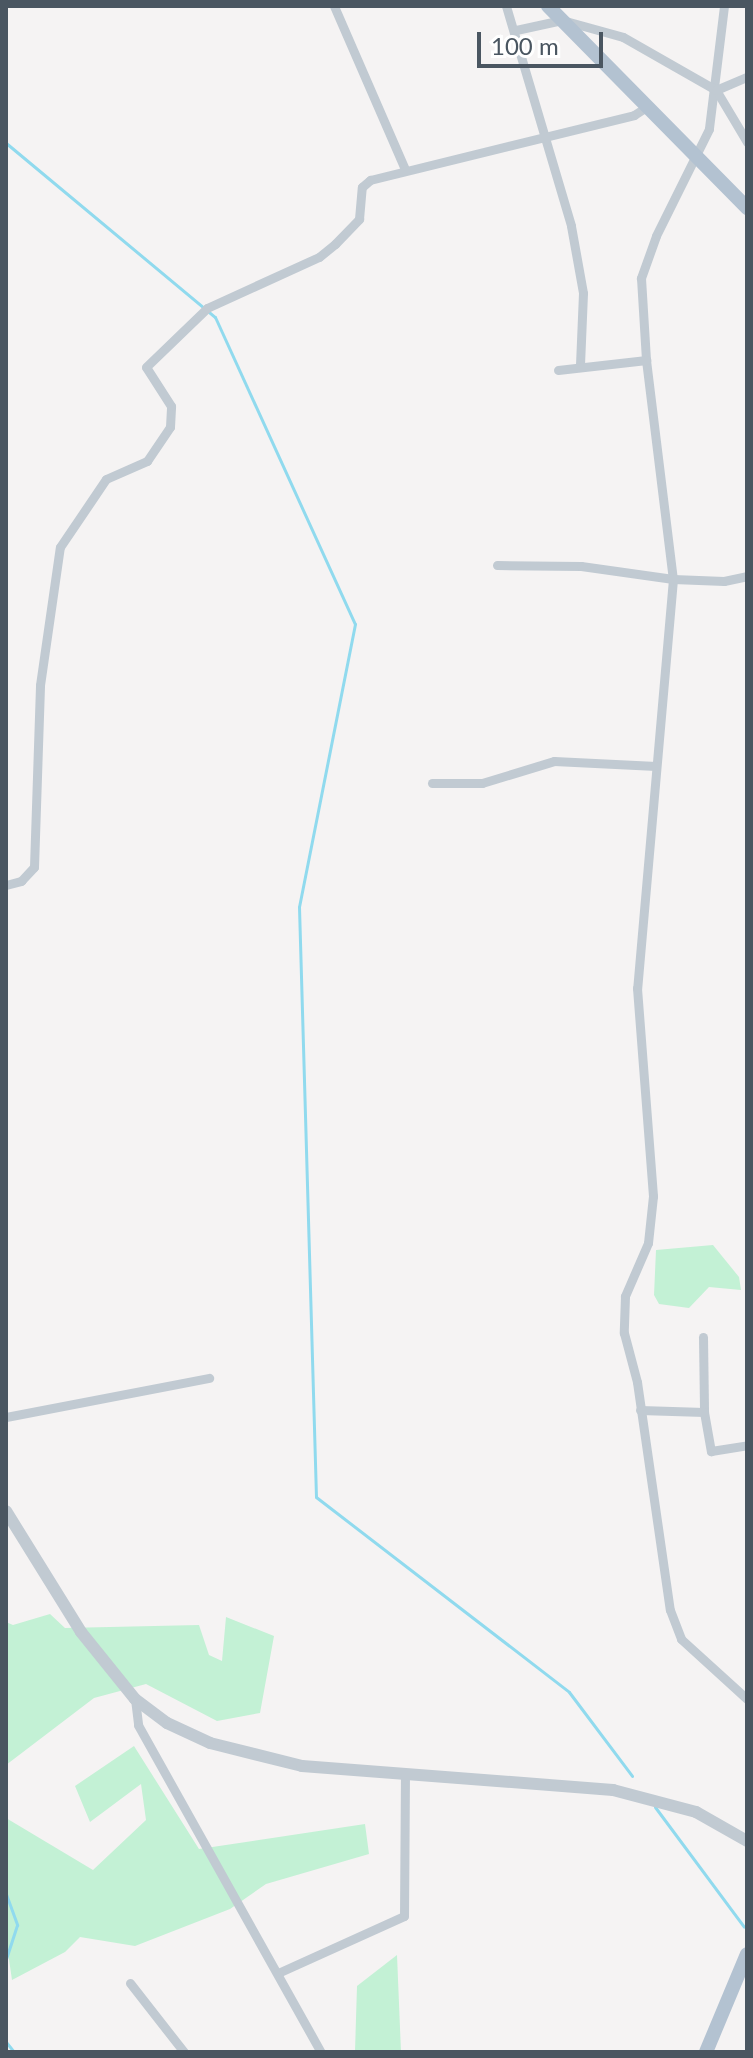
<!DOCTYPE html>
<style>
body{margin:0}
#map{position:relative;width:753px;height:2058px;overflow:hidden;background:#f5f3f3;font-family:Lato,sans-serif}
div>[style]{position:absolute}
.green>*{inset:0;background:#c3f1d5}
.stream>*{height:3px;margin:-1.5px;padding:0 1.5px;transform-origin:1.5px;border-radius:1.5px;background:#90daee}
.minor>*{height:9px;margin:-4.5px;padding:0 4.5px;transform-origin:4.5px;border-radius:4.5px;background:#c1cad2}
.tertiary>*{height:12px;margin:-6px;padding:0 6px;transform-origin:6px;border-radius:6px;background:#c1cad2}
.primary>*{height:14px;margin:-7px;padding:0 7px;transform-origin:7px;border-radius:7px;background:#b3c2d1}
span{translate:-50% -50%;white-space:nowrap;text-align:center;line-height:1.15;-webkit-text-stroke:6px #fff;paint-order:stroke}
.frame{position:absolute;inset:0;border:8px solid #4a5661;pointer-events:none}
.scale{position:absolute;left:477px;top:32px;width:126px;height:36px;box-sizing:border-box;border:4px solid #4a5661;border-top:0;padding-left:10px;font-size:24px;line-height:28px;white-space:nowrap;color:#4a5661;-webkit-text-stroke:6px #fff;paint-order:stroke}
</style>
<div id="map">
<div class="green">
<div style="clip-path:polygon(713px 1245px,739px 1277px,741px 1290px,709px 1287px,689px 1308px,659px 1304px,654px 1295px,656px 1250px)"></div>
<div style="clip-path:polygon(50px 1614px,65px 1628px,199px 1625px,209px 1655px,222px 1661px,226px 1617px,274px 1636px,260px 1713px,217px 1721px,146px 1684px,94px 1698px,6px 1765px,6px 1622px,13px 1625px)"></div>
<div style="clip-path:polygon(134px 1746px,199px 1849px,365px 1824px,369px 1854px,266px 1884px,230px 1909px,135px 1946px,80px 1937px,65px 1952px,12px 1980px,6px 1939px,6px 1818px,93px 1870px,146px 1820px,141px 1784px,90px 1822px,75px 1786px)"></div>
<div style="clip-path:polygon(397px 1955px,401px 2052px,355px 2052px,357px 1986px)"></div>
</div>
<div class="stream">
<div style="left:6px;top:143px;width:272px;rotate:39.8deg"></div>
<div style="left:215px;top:317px;width:337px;rotate:65.5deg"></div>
<div style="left:355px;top:624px;width:288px;rotate:101.2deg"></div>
<div style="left:299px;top:907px;width:590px;rotate:88.35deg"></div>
<div style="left:316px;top:1497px;width:319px;rotate:37.6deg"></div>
<div style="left:569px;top:1692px;width:105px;rotate:53.1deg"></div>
<div style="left:655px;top:1807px;width:149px;rotate:53.4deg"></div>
<div style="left:6px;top:1894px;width:33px;rotate:70deg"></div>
<div style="left:17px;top:1925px;width:36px;rotate:108deg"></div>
<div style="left:6px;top:2042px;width:13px;rotate:51deg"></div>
</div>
<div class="minor">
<div style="left:334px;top:6px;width:178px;rotate:66.5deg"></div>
<div style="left:506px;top:6px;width:229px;rotate:73.5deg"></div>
<div style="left:571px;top:226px;width:68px;rotate:79.8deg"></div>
<div style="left:583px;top:293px;width:72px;rotate:92.4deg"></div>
<div style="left:724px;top:6px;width:124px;rotate:97deg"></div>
<div style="left:709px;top:129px;width:119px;rotate:116.4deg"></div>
<div style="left:656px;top:236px;width:45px;rotate:109.7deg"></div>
<div style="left:641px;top:278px;width:82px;rotate:86.5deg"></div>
<div style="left:646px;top:360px;width:221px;rotate:83deg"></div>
<div style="left:673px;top:579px;width:411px;rotate:95deg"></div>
<div style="left:637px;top:988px;width:209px;rotate:85.6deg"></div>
<div style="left:653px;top:1196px;width:47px;rotate:96.1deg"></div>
<div style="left:648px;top:1243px;width:58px;rotate:113.5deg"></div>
<div style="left:625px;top:1296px;width:37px;rotate:92deg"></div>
<div style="left:624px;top:1333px;width:51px;rotate:75.1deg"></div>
<div style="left:637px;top:1382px;width:230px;rotate:81.8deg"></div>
<div style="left:670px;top:1610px;width:31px;rotate:69deg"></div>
<div style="left:681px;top:1639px;width:89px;rotate:42.3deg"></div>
<div style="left:516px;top:30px;width:47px;rotate:-12.3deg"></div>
<div style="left:562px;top:20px;width:63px;rotate:15.6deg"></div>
<div style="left:623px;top:37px;width:107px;rotate:29.7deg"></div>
<div style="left:716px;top:90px;width:61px;rotate:59.2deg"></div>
<div style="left:716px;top:90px;width:34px;rotate:-23deg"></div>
<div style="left:558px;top:370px;width:89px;rotate:-6.5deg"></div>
<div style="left:497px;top:565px;width:84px;rotate:0.7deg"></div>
<div style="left:581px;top:566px;width:93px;rotate:8deg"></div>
<div style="left:673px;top:579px;width:51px;rotate:2.2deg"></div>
<div style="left:724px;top:581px;width:24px;rotate:-12deg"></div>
<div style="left:432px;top:783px;width:50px"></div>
<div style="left:482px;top:783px;width:75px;rotate:-17deg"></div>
<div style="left:554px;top:761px;width:102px;rotate:2.8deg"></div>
<div style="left:6px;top:885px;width:16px;rotate:-15deg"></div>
<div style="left:21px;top:881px;width:19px;rotate:-47deg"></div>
<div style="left:34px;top:867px;width:182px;rotate:-88.1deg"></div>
<div style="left:40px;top:685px;width:139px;rotate:-81.8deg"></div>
<div style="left:60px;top:547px;width:82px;rotate:-55.9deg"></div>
<div style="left:106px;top:479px;width:45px;rotate:-23.7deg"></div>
<div style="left:147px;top:461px;width:41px;rotate:-55.9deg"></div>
<div style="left:170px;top:427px;width:21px;rotate:-87deg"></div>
<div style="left:171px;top:406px;width:46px;rotate:-122.7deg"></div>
<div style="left:146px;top:367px;width:85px;rotate:-44deg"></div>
<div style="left:207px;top:308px;width:123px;rotate:-24.5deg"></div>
<div style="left:319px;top:257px;width:21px;rotate:-39deg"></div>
<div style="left:335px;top:244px;width:35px;rotate:-46deg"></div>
<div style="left:359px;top:219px;width:32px;rotate:-85deg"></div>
<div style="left:362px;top:187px;width:11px;rotate:-41deg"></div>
<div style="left:370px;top:180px;width:272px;rotate:-13.8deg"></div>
<div style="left:634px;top:115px;width:17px;rotate:-33deg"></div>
<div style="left:703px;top:1337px;width:75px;rotate:89.2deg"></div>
<div style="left:704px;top:1412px;width:40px;rotate:80deg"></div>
<div style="left:711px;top:1451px;width:36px;rotate:-9deg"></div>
<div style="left:640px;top:1410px;width:64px;rotate:1.8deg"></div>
<div style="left:6px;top:1417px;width:207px;rotate:-10.9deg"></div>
<div style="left:135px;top:1699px;width:26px;rotate:83deg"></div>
<div style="left:138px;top:1725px;width:375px;rotate:60.8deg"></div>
<div style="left:278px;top:1973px;width:138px;rotate:-24.3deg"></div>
<div style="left:404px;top:1916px;width:142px;rotate:-89.6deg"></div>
<div style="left:130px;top:1983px;width:88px;rotate:52deg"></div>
</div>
<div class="tertiary">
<div style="left:6px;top:1511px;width:142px;rotate:58.2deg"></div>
<div style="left:81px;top:1632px;width:86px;rotate:51.1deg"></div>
<div style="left:135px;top:1699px;width:40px;rotate:37deg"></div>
<div style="left:167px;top:1723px;width:47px;rotate:24.9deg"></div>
<div style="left:210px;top:1743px;width:95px;rotate:14deg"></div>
<div style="left:302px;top:1766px;width:312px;rotate:4.4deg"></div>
<div style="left:613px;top:1790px;width:86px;rotate:14.8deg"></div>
<div style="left:696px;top:1812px;width:59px;rotate:29.6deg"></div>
</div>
<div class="primary">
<div style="left:548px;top:6px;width:284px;rotate:45.4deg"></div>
<div style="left:706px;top:2052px;width:106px;rotate:-67.3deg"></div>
</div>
<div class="frame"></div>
<div class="scale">100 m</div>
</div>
